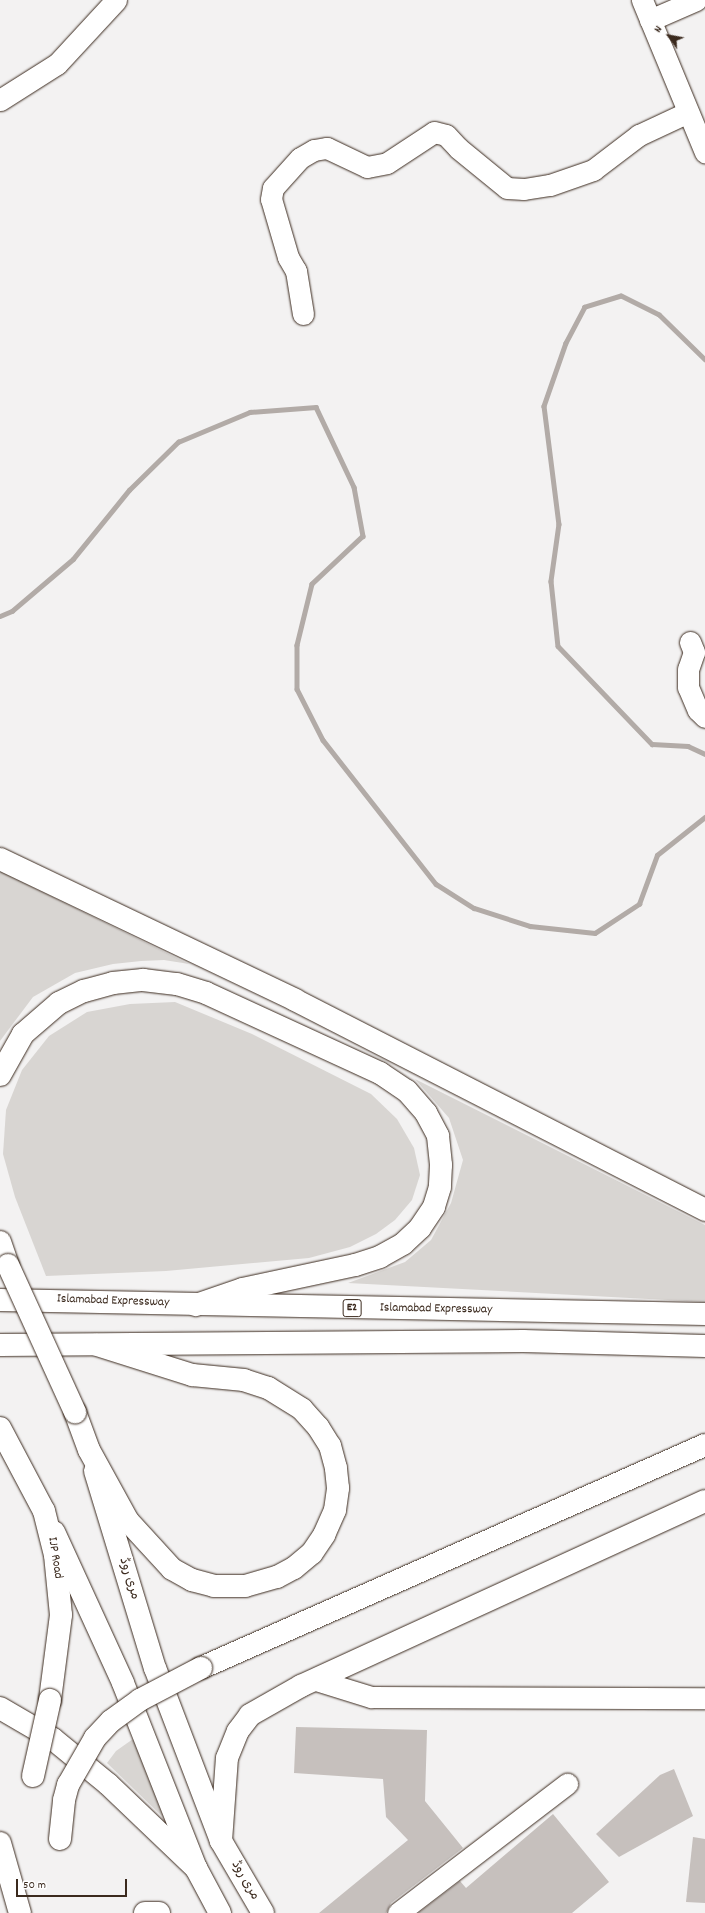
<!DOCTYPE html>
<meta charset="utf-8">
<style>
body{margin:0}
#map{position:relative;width:705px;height:1913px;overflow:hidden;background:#f3f2f2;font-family:Dekko,"Playpen Sans Arabic",sans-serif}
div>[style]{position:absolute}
.green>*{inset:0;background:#d8d5d2}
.stream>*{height:4.5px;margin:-2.25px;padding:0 2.25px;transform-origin:2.25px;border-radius:2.25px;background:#b2aba7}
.building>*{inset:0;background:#c6c0bd}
.roads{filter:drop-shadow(0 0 1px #3b2a1e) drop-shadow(0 0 1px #3b2a1e)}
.minor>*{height:21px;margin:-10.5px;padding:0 10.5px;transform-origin:10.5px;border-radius:10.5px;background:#fff}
.major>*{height:22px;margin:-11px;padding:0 11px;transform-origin:11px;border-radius:11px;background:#fff}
.highway>*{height:22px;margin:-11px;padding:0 11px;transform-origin:11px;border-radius:11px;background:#fff}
.bridges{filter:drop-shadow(0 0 1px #3b2a1e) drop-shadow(0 0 1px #3b2a1e)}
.highway-bridge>*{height:22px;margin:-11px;padding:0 11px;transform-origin:11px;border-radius:11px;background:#fff}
span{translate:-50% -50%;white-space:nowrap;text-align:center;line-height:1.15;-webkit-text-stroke:4px #fff;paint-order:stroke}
.shield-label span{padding:1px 3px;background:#fff;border:1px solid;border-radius:3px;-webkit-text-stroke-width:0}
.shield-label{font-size:12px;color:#3b2a1e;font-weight:700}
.street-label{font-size:13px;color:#3b2a1e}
.north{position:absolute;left:649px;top:16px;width:40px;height:40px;-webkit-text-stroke:3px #fff;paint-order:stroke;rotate:302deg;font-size:11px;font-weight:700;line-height:16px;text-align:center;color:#3b2a1e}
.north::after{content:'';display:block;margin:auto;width:14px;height:18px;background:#3b2a1e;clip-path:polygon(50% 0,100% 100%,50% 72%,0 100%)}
.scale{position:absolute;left:16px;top:1879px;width:111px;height:18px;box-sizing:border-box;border:2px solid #3b2a1e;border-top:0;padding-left:5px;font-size:12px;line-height:14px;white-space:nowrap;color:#3b2a1e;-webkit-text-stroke:3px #fff;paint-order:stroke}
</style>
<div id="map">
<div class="green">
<div style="clip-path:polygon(0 871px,189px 964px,164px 960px,141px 961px,113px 964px,75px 973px,33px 997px,0 1041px)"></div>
<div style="clip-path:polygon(175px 1002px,252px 1034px,371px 1094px,397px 1119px,414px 1148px,420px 1175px,412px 1200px,395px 1220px,376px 1234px,350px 1247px,309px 1258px,166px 1271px,46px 1276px,15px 1197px,3px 1154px,6px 1110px,22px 1070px,49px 1036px,87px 1012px,130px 1004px)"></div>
<div style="clip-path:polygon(415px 1079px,705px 1225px,705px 1302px,348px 1283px,405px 1262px,431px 1240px,451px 1203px,463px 1160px,449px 1118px)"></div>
<div style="clip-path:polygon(133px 1739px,164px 1818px,107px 1763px,116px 1751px)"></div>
</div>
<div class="stream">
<div style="left:705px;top:360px;width:64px;rotate:-135.6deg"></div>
<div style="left:659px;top:315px;width:42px;rotate:-153.4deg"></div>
<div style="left:621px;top:296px;width:38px;rotate:163deg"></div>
<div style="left:585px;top:307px;width:41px;rotate:117.8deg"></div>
<div style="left:566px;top:343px;width:67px;rotate:109.2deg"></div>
<div style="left:544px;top:406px;width:119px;rotate:82.8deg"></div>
<div style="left:559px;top:524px;width:58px;rotate:98deg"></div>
<div style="left:551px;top:581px;width:65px;rotate:83.9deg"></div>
<div style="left:558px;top:646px;width:136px;rotate:46.2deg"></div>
<div style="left:652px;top:744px;width:36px;rotate:3deg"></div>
<div style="left:688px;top:746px;width:19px;rotate:25deg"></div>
<div style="left:0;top:616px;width:13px;rotate:-23deg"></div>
<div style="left:12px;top:611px;width:80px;rotate:-40.4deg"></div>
<div style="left:73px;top:559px;width:89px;rotate:-50.9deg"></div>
<div style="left:129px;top:490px;width:69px;rotate:-44.4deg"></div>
<div style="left:178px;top:442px;width:78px;rotate:-22.6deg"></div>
<div style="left:250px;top:412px;width:66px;rotate:-4.3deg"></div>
<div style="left:316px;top:407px;width:89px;rotate:64.6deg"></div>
<div style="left:354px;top:487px;width:50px;rotate:79.6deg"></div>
<div style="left:363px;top:536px;width:70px;rotate:136.7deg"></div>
<div style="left:312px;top:584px;width:63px;rotate:103.8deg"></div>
<div style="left:297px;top:645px;width:44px;rotate:90deg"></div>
<div style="left:297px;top:689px;width:57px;rotate:63deg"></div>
<div style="left:323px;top:740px;width:183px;rotate:51.9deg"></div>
<div style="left:436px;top:884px;width:45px;rotate:32.3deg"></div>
<div style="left:474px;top:908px;width:59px;rotate:17.8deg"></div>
<div style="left:530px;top:926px;width:65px;rotate:6.1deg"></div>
<div style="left:595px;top:933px;width:53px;rotate:-33.4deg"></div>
<div style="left:639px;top:904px;width:52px;rotate:-69.8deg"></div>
<div style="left:657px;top:855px;width:61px;rotate:-38.4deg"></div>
</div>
<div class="building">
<div style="clip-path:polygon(296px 1727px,427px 1730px,425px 1801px,463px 1848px,391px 1903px,386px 1913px,319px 1913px,408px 1840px,386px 1817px,383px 1779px,294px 1773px)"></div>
<div style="clip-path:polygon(674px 1769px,693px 1816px,619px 1857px,596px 1834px,660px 1775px)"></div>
<div style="clip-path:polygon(553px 1814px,609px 1882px,572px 1913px,418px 1913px,460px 1881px,466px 1888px)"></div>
<div style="clip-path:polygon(693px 1837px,705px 1839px,705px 1903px,686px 1902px)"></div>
</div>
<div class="roads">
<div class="minor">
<div style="left:642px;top:0;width:165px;rotate:67.5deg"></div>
<div style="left:650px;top:20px;width:50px;rotate:-23.5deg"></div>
<div style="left:0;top:100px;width:67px;rotate:-32.3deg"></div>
<div style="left:57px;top:64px;width:87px;rotate:-47.3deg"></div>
<div style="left:303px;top:314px;width:44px;rotate:-99.2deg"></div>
<div style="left:296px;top:271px;width:16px;rotate:-120deg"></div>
<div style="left:288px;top:257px;width:60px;rotate:-106.3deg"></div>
<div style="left:271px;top:199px;width:11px;rotate:-80deg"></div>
<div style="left:273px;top:188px;width:40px;rotate:-48deg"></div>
<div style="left:300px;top:158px;width:16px;rotate:-30deg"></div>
<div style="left:314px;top:150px;width:13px;rotate:-9deg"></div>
<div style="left:327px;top:148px;width:44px;rotate:25.4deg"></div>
<div style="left:367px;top:167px;width:20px;rotate:-11deg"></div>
<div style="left:387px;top:163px;width:56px;rotate:-33.4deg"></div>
<div style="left:434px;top:132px;width:12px;rotate:14deg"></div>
<div style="left:446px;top:135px;width:18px;rotate:47deg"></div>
<div style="left:458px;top:148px;width:63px;rotate:39.2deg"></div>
<div style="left:507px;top:188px;width:17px;rotate:3deg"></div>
<div style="left:524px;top:189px;width:26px;rotate:-9deg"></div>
<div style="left:550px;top:185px;width:46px;rotate:-19.2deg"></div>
<div style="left:593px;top:170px;width:58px;rotate:-37.3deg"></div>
<div style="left:639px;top:135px;width:54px;rotate:-25.1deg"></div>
<div style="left:690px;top:642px;width:11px;rotate:68deg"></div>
<div style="left:694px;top:652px;width:18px;rotate:109deg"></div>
<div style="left:688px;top:669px;width:18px;rotate:90deg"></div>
<div style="left:688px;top:687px;width:25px;rotate:67deg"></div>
<div style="left:698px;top:710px;width:10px;rotate:45deg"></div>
<div style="left:316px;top:1680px;width:58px;rotate:17.2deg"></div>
<div style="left:371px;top:1697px;width:334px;rotate:0.2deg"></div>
<div style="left:398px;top:1913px;width:213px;rotate:-37.4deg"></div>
</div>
<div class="major">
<div style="left:95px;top:1471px;width:206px;rotate:73.1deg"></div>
<div style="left:155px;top:1668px;width:185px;rotate:69.1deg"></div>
<div style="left:221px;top:1841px;width:83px;rotate:59.7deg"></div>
<div style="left:54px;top:1532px;width:166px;rotate:65.4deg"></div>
<div style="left:123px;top:1683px;width:199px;rotate:68.5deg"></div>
<div style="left:196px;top:1868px;width:51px;rotate:61.9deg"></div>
</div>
<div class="highway">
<div style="left:0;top:859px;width:327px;rotate:25.5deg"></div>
<div style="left:295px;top:1000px;width:461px;rotate:27.1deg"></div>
<div style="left:0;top:1075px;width:47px;rotate:-60.7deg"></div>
<div style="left:23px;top:1034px;width:48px;rotate:-40.7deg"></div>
<div style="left:59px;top:1003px;width:28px;rotate:-26deg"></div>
<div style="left:84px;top:991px;width:30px;rotate:-15deg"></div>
<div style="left:113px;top:983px;width:30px;rotate:-6deg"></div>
<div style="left:143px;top:980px;width:34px;rotate:7deg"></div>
<div style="left:177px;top:984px;width:30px;rotate:17deg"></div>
<div style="left:206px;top:993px;width:192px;rotate:24.7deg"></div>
<div style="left:380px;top:1073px;width:32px;rotate:34deg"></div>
<div style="left:407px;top:1091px;width:29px;rotate:49deg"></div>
<div style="left:426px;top:1113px;width:26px;rotate:62deg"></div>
<div style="left:438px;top:1136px;width:29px;rotate:84deg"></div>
<div style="left:441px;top:1165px;width:22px;rotate:93deg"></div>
<div style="left:440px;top:1187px;width:21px;rotate:107deg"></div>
<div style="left:434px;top:1207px;width:25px;rotate:124deg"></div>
<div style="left:420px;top:1228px;width:23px;rotate:137deg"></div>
<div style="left:403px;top:1244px;width:26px;rotate:151deg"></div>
<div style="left:380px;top:1257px;width:26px;rotate:162deg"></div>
<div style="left:355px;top:1265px;width:115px;rotate:167.9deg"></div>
<div style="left:243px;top:1289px;width:50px;rotate:161.2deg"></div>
<div style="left:0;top:1242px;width:24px;rotate:71deg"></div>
<div style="left:0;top:1300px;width:705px;rotate:1.14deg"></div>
<div style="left:0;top:1345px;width:523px;rotate:-0.44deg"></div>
<div style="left:523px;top:1341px;width:182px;rotate:1.6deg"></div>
<div style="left:75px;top:1412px;width:40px;rotate:69.8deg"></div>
<div style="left:89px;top:1450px;width:81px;rotate:61.2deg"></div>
<div style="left:128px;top:1521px;width:65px;rotate:47.5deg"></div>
<div style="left:172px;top:1569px;width:23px;rotate:29deg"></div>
<div style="left:192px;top:1580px;width:23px;rotate:15deg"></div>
<div style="left:214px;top:1586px;width:31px"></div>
<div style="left:245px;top:1586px;width:33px;rotate:-16deg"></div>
<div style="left:277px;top:1577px;width:19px;rotate:-28deg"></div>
<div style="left:294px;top:1568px;width:23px;rotate:-40deg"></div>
<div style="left:312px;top:1553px;width:22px;rotate:-56deg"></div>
<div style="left:324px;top:1535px;width:27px;rotate:-66deg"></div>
<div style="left:335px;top:1510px;width:22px;rotate:-82deg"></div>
<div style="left:338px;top:1488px;width:20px;rotate:-96deg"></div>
<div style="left:336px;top:1468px;width:23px;rotate:-105deg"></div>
<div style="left:330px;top:1446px;width:22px;rotate:-122deg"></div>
<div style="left:318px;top:1427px;width:24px;rotate:-132deg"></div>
<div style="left:302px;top:1409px;width:40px;rotate:-148deg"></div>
<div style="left:268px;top:1388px;width:25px;rotate:-162deg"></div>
<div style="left:244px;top:1380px;width:52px;rotate:-174.5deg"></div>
<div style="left:192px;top:1375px;width:100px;rotate:-162.5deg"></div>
<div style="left:0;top:1428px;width:94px;rotate:62.1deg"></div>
<div style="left:44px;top:1511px;width:45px;rotate:76deg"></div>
<div style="left:55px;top:1555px;width:60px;rotate:84.3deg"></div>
<div style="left:61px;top:1615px;width:86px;rotate:97.4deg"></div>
<div style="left:201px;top:1668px;width:551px;rotate:-23.87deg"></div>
<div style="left:0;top:1708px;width:61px;rotate:30.3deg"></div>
<div style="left:53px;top:1739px;width:71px;rotate:39.3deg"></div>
<div style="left:108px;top:1784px;width:122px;rotate:43.7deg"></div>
<div style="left:221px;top:1841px;width:83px;rotate:-85.9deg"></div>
<div style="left:227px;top:1758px;width:29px;rotate:-68deg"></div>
<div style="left:238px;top:1731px;width:20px;rotate:-53deg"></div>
<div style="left:250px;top:1715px;width:59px;rotate:-29.6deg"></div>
<div style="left:301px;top:1686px;width:444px;rotate:-24.6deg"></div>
<div style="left:0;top:1843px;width:73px;rotate:74.1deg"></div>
<div style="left:145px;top:1913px;width:14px"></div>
</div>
</div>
<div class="bridges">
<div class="highway-bridge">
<div style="left:8px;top:1265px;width:162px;rotate:65.5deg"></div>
<div style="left:33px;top:1776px;width:78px;rotate:-77.4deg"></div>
<div style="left:60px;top:1839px;width:39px;rotate:-84deg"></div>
<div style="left:64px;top:1800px;width:16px;rotate:-75deg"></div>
<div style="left:68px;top:1785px;width:54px;rotate:-60.1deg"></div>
<div style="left:95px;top:1738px;width:23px;rotate:-47deg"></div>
<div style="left:111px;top:1721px;width:36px;rotate:-36deg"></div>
<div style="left:140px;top:1700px;width:69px;rotate:-27.7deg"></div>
</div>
</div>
<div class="shield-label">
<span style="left:352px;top:1308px">E2</span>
</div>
<div class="street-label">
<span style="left:113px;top:1302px;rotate:2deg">Islamabad Expressway</span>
<span style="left:436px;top:1310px;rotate:1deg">Islamabad Expressway</span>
<span style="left:54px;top:1558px;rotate:81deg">IJP Road</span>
<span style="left:128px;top:1579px;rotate:73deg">مری روڈ</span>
<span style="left:244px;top:1881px;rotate:60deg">مری روڈ</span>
</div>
<div class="north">N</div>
<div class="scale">50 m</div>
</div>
